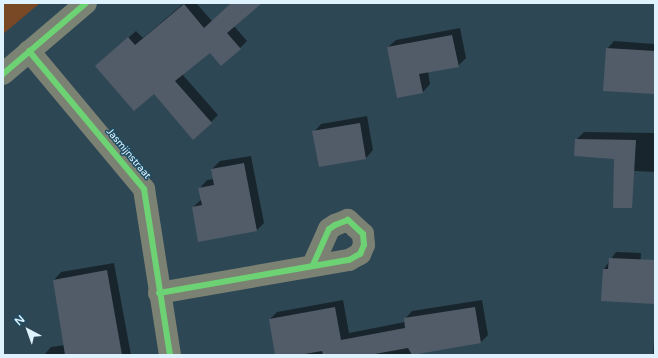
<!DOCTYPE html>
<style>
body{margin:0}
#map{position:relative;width:658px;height:358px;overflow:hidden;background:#2e4754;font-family:"Varela Round",sans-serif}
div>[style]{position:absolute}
.green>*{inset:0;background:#794824}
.shadow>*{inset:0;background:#0007}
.building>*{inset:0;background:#525c69}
.street>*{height:22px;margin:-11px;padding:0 11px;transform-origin:11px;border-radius:11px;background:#7b8173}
.secondary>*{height:22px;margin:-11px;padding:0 11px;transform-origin:11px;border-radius:11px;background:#7a8374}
.cycleway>*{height:6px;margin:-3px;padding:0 3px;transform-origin:3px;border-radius:3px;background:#6cd273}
span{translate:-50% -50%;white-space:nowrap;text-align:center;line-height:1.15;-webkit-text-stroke:3px #1e4d64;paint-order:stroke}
.street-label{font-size:10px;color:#dff3fe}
.frame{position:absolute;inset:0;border:4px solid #dff3fe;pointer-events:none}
.north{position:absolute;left:8px;top:310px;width:40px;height:40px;-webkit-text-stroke:3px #1e4d64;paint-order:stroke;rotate:319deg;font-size:11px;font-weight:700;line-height:16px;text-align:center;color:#dff3fe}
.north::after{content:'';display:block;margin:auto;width:14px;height:18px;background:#dff3fe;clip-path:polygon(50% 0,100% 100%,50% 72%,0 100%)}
</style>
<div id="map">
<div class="green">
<div style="clip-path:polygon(3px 3px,40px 3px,3px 34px)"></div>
</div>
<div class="shadow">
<div style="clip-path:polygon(184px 3px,196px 3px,212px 21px,231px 3px,261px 3px,234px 26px,247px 41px,240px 48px,210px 52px,182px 74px,218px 115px,211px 122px,154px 93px,104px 59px,136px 31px,143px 38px)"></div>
<div style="clip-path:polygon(460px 28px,466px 58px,458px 66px,428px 71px,430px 84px,423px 92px,388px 47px,396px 40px)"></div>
<div style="clip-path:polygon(655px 39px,655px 93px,607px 49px,614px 41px,654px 44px)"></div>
<div style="clip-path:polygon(655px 112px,655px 172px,615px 170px,615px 158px,576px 140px,584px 132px,654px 133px)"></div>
<div style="clip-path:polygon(367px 116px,373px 150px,366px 158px,314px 132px,321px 124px)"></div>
<div style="clip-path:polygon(251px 156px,264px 223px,257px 230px,193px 207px,202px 199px,200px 188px,207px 180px,214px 179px,212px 169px,220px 161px)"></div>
<div style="clip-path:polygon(616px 252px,641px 253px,639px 295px,604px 269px)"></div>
<div style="clip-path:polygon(114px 263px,131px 355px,44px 355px,51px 347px,65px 345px,54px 280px,61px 272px)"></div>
<div style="clip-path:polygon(343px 300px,349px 333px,405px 322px,405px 319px,412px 311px,482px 300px,488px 335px,481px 342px,406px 355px,276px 355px,270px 319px,277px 312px)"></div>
<div style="clip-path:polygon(655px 325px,655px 355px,653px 355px)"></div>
</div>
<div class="building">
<div style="clip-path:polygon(231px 3px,262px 3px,227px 33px,241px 49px,221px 66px,210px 53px,175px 81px,212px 123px,193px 140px,154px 94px,134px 111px,95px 66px,128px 37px,135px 45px,184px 4px,204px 28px)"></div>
<div style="clip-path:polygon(452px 35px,459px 67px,419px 74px,423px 93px,397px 98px,387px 47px)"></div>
<div style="clip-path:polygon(606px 48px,655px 51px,655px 94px,603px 91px)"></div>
<div style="clip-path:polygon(360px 123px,366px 159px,319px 167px,312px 131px)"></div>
<div style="clip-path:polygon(575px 139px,636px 140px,632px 208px,613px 208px,614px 159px,574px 156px)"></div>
<div style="clip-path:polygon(244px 163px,257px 231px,198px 242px,192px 207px,202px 205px,198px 188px,214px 185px,211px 169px)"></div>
<div style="clip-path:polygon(609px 258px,655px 260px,655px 304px,601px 301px,603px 269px,608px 269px)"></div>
<div style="clip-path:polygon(107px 270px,122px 355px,65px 355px,53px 280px)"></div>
<div style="clip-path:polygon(335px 307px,341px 340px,405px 328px,404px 318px,475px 307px,481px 343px,412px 355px,408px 348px,369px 355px,323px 355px,322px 351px,299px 355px,275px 355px,269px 319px)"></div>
</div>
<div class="street">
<div style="left:29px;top:51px;width:180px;rotate:50.2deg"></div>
<div style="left:144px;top:189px;width:168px;rotate:81.1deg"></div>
<div style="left:159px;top:293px;width:193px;rotate:-9.9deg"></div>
<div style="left:349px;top:260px;width:13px;rotate:-29deg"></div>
<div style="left:360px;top:254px;width:10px;rotate:-66deg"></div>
<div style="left:364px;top:245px;width:11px;rotate:-95deg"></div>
<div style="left:363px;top:234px;width:21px;rotate:-137deg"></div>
<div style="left:348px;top:220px;width:14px;rotate:159deg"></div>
<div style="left:335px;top:225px;width:7px;rotate:146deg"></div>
<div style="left:329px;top:229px;width:39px;rotate:114deg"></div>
</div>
<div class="secondary">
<div style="left:3px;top:74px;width:109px;rotate:-40.5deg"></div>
</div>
<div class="cycleway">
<div style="left:29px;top:51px;width:180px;rotate:50.2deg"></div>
<div style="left:144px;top:189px;width:168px;rotate:81.1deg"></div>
<div style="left:3px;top:74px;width:109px;rotate:-40.5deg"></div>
<div style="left:159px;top:293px;width:193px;rotate:-9.9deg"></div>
<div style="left:349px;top:260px;width:13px;rotate:-29deg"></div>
<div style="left:360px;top:254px;width:10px;rotate:-66deg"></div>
<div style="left:364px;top:245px;width:11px;rotate:-95deg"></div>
<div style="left:363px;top:234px;width:21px;rotate:-137deg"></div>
<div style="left:348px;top:220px;width:14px;rotate:159deg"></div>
<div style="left:335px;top:225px;width:7px;rotate:146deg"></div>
<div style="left:329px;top:229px;width:39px;rotate:114deg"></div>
</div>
<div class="street-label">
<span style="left:128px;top:154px;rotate:50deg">Jasmijnstraat</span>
</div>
<div class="frame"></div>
<div class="north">N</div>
</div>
